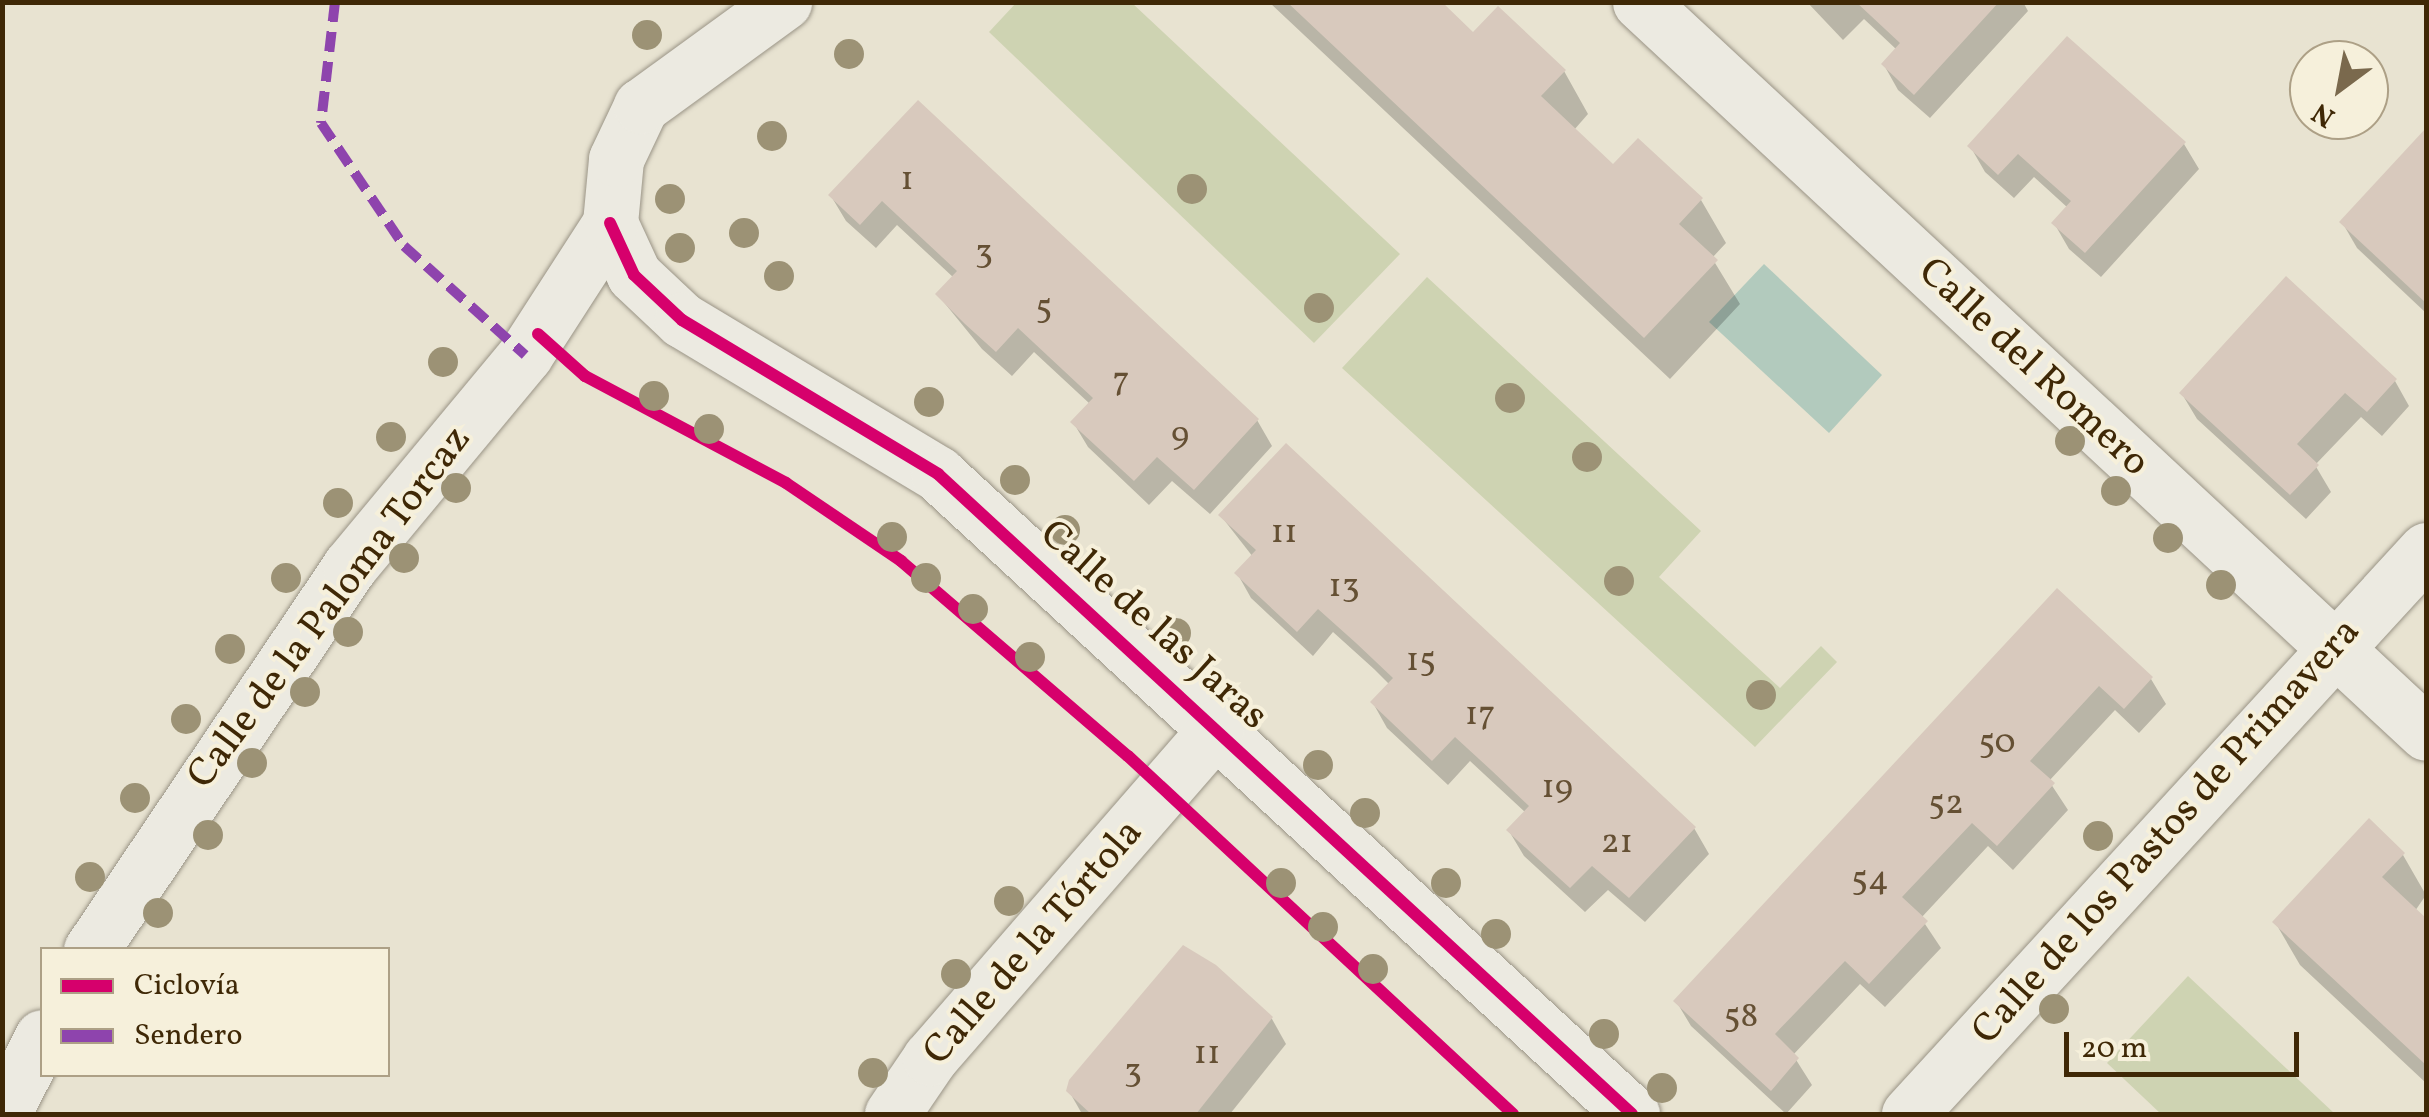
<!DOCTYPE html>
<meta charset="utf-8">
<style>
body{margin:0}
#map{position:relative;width:2429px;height:1117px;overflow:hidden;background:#e8e3d1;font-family:Vollkorn,serif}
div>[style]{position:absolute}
.green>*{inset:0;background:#ced3b2}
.water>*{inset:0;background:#b2cabd}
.shadow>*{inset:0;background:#0003}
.building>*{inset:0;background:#d8c9bd}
.roads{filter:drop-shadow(0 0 2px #9a9486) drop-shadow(0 0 2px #9a9486)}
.minor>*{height:55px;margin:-27.5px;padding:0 27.5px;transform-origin:27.5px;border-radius:27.5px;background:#eceae1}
.quiet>*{height:10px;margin-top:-5px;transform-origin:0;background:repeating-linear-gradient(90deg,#8e44ad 0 20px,transparent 0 30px)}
.cycleway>*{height:12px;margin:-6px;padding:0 6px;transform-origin:6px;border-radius:6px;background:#d6006c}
.trees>*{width:30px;height:30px;margin:-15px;border-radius:50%;background:#9c9275}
span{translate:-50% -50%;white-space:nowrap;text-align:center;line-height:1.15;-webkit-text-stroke:8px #f6f0db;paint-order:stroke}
.number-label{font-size:35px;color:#655034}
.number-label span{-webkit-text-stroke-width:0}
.street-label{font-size:40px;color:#3f2806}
.frame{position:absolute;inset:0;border:5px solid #3f2806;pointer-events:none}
.legend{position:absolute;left:40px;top:947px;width:350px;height:130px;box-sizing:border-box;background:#f6f0db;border:2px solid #ada086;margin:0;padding:12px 18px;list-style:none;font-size:30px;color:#3f2806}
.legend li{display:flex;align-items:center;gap:20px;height:50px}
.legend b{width:50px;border:2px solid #ada086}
.north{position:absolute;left:2289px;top:40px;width:100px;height:100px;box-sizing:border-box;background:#f6f0db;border:2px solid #ada086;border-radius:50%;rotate:212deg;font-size:28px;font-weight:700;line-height:40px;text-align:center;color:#3f2806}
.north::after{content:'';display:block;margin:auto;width:35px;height:45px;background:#7a694d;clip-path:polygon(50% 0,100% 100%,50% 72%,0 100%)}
.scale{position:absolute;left:2064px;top:1032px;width:235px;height:45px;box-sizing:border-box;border:5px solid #3f2806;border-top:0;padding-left:12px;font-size:30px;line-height:35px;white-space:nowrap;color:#3f2806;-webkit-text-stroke:8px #f6f0db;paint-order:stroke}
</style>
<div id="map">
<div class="green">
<div style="clip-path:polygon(1016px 3px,1132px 3px,1400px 254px,1314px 343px,989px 32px)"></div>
<div style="clip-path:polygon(1427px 277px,1701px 531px,1659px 577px,1780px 688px,1821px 646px,1837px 662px,1755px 747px,1342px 368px)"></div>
<div style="clip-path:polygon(2188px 976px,2335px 1114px,2161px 1114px,2107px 1063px)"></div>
</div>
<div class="water">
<div style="clip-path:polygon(1764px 264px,1882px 375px,1829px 433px,1709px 322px)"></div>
</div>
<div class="shadow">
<div style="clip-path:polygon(1269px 2px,1438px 2px,1473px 35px,1564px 71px,1588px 114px,1574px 130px,1613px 167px,1701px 200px,1726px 243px,1712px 258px,1740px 304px,1670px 379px)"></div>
<div style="clip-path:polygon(1807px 2px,2023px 2px,2028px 11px,1930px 118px,1898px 90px,1884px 65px,1897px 50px,1864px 19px,1843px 40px)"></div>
<div style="clip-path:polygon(918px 103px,1257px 420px,1272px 446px,1210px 514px,1172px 481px,1149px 505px,1088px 447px,1073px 422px,1090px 404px,1034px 352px,1012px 376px,982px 349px,938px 295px,954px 278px,897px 225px,876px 248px,846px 221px,831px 196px)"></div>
<div style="clip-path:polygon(2426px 131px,2426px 313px,2357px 248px,2342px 222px)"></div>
<div style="clip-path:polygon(2184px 144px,2199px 169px,2101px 277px,2069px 249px,2054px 223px,2068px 208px,2034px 177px,2014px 198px,1985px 172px,1970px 146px)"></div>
<div style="clip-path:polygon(2395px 381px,2409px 406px,2382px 436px,2361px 417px,2315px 465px,2331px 492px,2306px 519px,2197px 419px,2182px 394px)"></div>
<div style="clip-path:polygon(1221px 516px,1694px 828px,1709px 854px,1645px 922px,1608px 890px,1585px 912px,1524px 856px,1509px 831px,1526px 813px,1470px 761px,1448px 785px,1387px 728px,1373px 703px,1390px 685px,1374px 669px,1333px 632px,1313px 656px,1251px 598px,1237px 573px,1253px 557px)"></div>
<div style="clip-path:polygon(2058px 592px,2151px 679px,2166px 704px,2139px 733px,2115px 710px,2049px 781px,2068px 810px,2013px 870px,1988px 846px,1921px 918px,1941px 948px,1885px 1007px,1860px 984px,1793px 1055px,1812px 1085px,1786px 1114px,1691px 1026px,1676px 1001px)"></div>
<div style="clip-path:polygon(2369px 822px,2403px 855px,2426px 895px,2415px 911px,2426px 922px,2426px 1083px,2300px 965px,2275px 922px)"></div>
<div style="clip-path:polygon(1215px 967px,1272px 1019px,1286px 1044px,1230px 1114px,1082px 1114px,1069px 1091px)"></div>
</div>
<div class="building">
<div style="clip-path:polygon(1287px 2px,1442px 2px,1473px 32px,1498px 6px,1566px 70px,1541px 96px,1613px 164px,1638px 138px,1703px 198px,1679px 224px,1718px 260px,1644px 338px)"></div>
<div style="clip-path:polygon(1856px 2px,1999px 2px,1914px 95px,1881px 64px,1900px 43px)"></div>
<div style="clip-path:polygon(2067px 36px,2186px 142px,2085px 253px,2051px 223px,2071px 201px,2018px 154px,1998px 175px,1967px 146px)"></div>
<div style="clip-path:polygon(918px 100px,1259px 419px,1194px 490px,1157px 457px,1134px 481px,1070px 422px,1093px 398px,1018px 328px,996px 352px,965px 324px,935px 294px,957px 271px,882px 201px,860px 225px,828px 195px)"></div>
<div style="clip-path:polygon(2426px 128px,2426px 303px,2339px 222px)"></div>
<div style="clip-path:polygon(2286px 276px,2397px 379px,2367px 412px,2345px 393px,2297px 444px,2319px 465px,2290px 495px,2179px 393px)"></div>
<div style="clip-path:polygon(1286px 443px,1696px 827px,1629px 898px,1592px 866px,1570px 888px,1506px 830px,1529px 806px,1491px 770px,1455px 737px,1432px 761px,1370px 702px,1393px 678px,1356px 643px,1318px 609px,1297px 632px,1234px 573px,1256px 550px,1218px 515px)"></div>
<div style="clip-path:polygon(2057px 588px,2153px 677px,2124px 709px,2099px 686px,2030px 761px,2055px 783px,1997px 846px,1972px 823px,1902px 897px,1928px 921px,1869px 984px,1845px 961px,1775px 1034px,1799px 1058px,1771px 1091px,1673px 1001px)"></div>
<div style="clip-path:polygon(2369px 818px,2405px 853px,2382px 877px,2426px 918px,2426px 1065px,2272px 922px)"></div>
<div style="clip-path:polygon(1183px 945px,1216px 965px,1273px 1017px,1196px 1114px,1091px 1114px,1066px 1091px,1069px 1080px)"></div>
</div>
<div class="roads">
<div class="minor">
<div style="left:1640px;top:2px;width:1073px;rotate:42.92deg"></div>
<div style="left:610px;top:223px;width:57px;rotate:65.2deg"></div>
<div style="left:634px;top:275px;width:66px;rotate:43.2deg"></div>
<div style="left:682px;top:320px;width:299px;rotate:31deg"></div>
<div style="left:938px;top:474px;width:944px;rotate:42.68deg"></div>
<div style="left:91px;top:950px;width:463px;rotate:-56deg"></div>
<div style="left:350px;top:566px;width:274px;rotate:-50.3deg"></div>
<div style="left:525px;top:355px;width:157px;rotate:-57.2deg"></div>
<div style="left:610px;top:223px;width:64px;rotate:-84.6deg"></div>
<div style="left:616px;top:159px;width:59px;rotate:-64.7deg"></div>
<div style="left:641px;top:106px;width:177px;rotate:-36deg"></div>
<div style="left:3px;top:1114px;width:86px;rotate:-63.1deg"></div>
<div style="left:892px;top:1114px;width:68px;rotate:-55.8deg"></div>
<div style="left:930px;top:1058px;width:437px;rotate:-49deg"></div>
<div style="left:1909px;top:1114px;width:765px;rotate:-47.49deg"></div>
</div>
</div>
<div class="quiet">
<div style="left:335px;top:2px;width:122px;rotate:96.6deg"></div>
<div style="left:321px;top:123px;width:148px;rotate:56deg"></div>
<div style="left:404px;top:246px;width:163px;rotate:42deg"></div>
</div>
<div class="cycleway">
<div style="left:610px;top:223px;width:57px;rotate:65.2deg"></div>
<div style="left:634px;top:275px;width:66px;rotate:43.2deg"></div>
<div style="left:682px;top:320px;width:299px;rotate:31deg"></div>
<div style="left:938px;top:474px;width:944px;rotate:42.68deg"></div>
<div style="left:538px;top:334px;width:63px;rotate:41.8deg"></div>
<div style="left:585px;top:376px;width:228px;rotate:28deg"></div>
<div style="left:786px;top:483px;width:139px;rotate:34.1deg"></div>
<div style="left:901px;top:561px;width:299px;rotate:40.7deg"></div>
<div style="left:1128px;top:756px;width:526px;rotate:42.92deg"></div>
</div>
<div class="trees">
<div style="left:647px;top:35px"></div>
<div style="left:849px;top:54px"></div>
<div style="left:772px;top:136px"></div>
<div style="left:1192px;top:189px"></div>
<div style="left:670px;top:199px"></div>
<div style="left:744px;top:233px"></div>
<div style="left:680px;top:248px"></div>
<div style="left:779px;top:276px"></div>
<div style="left:1319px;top:308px"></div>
<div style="left:443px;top:362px"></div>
<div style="left:654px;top:396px"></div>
<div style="left:1510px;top:398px"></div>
<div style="left:929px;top:402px"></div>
<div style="left:709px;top:429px"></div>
<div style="left:391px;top:437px"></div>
<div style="left:2070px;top:441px"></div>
<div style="left:1587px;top:457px"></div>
<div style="left:1015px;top:480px"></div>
<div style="left:456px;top:488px"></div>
<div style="left:2116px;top:491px"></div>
<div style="left:338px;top:503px"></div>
<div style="left:1065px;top:530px"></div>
<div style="left:892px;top:537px"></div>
<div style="left:2168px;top:538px"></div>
<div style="left:404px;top:558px"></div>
<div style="left:286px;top:578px"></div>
<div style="left:926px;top:578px"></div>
<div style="left:1619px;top:581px"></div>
<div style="left:2221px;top:585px"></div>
<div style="left:973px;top:609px"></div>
<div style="left:348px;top:632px"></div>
<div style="left:1176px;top:633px"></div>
<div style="left:230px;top:649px"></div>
<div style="left:1030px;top:657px"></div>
<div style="left:305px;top:692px"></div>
<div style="left:1761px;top:695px"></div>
<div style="left:186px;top:719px"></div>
<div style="left:252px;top:763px"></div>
<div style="left:1318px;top:765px"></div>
<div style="left:135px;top:798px"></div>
<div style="left:1365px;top:813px"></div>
<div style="left:208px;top:835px"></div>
<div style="left:2098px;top:836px"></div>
<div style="left:90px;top:877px"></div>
<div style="left:1281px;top:883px"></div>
<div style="left:1446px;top:883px"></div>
<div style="left:1009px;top:901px"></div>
<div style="left:158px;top:913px"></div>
<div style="left:1323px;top:927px"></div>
<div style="left:1496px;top:934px"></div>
<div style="left:1373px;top:969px"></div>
<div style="left:956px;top:974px"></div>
<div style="left:2054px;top:1009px"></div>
<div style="left:1604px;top:1034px"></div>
<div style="left:873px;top:1073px"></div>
<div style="left:1662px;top:1088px"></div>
</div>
<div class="number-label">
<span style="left:907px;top:180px">1</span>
<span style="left:984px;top:253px">3</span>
<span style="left:1044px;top:308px">5</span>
<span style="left:1121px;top:381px">7</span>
<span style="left:1180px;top:435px">9</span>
<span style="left:1284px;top:533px">11</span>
<span style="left:1344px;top:587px">13</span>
<span style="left:1421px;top:661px">15</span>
<span style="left:1480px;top:715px">17</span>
<span style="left:1997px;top:743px">50</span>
<span style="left:1557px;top:788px">19</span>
<span style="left:1946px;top:804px">52</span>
<span style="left:1617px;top:843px">21</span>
<span style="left:1870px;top:880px">54</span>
<span style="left:1741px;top:1017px">58</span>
<span style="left:1207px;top:1054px">11</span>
<span style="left:1133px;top:1072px">3</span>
</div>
<div class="street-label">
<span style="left:2033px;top:368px;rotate:43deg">Calle del Romero</span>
<span style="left:330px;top:608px;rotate:-53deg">Calle de la Paloma Torcaz</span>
<span style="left:1153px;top:626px;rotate:42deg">Calle de las Jaras</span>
<span style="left:2167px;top:832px;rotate:-48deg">Calle de los Pastos de Primavera</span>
<span style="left:1034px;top:943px;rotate:-49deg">Calle de la Tórtola</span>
</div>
<div class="frame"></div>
<ul class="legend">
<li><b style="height:12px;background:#d6006c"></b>Ciclovía</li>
<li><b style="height:12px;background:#8e44ad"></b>Sendero</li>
</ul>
<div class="north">N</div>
<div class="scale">20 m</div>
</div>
